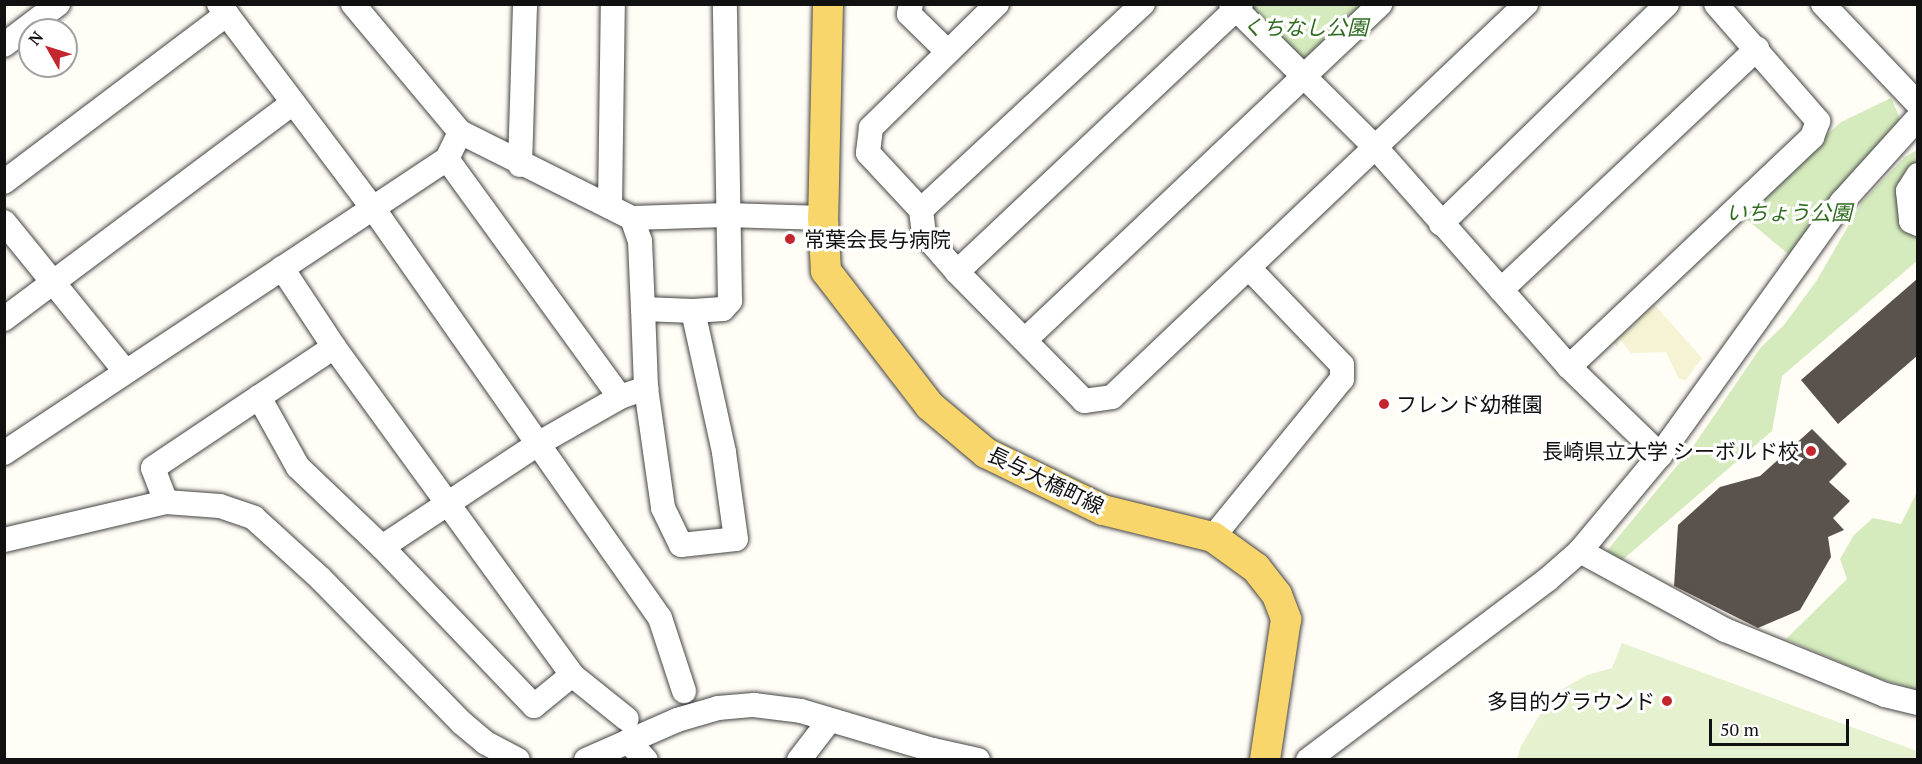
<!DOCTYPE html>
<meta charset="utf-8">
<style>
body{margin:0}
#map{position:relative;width:1922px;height:764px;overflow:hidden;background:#fffdf5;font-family:"PT Serif","Noto Sans JP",serif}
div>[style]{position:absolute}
.farmland>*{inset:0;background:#f6f3d4}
.green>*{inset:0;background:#d5ebbd}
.pitch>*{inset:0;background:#e6f2cf}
.building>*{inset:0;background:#5a524d}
.roads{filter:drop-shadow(0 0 2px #444) drop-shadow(0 0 2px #444)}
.minor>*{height:24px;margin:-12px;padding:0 12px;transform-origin:12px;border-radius:12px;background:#fff}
.major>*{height:30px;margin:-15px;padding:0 15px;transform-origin:15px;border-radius:15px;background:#f9d66b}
.dots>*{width:16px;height:16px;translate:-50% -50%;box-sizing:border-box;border:3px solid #fff;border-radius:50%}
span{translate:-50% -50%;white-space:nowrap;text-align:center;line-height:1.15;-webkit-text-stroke:6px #fff;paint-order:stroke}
.park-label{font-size:21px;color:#2f6b1f;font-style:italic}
.poi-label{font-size:21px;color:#111}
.left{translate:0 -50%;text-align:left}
.right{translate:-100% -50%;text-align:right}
.street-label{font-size:21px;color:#111}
.frame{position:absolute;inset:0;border:6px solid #111;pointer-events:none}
.north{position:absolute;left:18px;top:18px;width:60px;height:60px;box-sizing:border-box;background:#fff;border:2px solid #a0a0a0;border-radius:50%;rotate:309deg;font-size:16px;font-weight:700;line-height:24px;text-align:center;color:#111}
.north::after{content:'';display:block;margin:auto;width:21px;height:27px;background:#c4262e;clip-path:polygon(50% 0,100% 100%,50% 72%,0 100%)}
.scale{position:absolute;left:1709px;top:719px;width:140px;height:27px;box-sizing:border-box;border:3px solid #111;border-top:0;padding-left:8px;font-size:18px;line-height:21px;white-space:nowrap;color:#111;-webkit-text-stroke:4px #fff;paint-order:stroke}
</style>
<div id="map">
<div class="farmland">
<div style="clip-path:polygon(1653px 303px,1702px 358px,1686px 380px,1679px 379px,1666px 352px,1631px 353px,1619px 338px,1618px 347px,1608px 339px)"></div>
</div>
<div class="green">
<div style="clip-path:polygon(1256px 4px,1363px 5px,1304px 59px,1252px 8px)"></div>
<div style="clip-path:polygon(1891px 98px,1899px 116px,1900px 130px,1794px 259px,1739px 213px,1841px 122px)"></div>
<div style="clip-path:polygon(1917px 150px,1917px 261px,1782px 376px,1772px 431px,1620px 562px,1606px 552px,1694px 445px,1761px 347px,1784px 325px,1817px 280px,1862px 202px,1905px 157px)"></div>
<div style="clip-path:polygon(1917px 492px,1918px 492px,1917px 690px,1877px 678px,1786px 639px,1847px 579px,1840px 559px,1854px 535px,1873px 518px,1901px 524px)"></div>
</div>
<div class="pitch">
<div style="clip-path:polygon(1622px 643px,1917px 751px,1917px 759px,1517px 759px,1521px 746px,1542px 711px,1561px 690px,1587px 675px,1612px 668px)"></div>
</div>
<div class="building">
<div style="clip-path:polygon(1917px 279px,1917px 356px,1838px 424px,1801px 380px)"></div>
<div style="clip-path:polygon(1812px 429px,1847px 464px,1829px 482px,1850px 501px,1833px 518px,1844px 530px,1828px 537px,1831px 557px,1800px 610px,1758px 628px,1674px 586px,1678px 525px,1720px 487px,1760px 476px)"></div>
</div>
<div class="roads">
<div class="minor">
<div style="left:219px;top:4px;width:256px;rotate:53deg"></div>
<div style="left:373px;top:208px;width:500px;rotate:55.01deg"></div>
<div style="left:660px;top:618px;width:77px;rotate:71.8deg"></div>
<div style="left:353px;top:4px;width:167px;rotate:50.1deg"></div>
<div style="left:460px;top:132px;width:192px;rotate:26.6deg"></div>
<div style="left:632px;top:218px;width:94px;rotate:-1.8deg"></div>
<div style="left:726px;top:215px;width:97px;rotate:1.8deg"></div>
<div style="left:911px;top:4px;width:10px;rotate:101deg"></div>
<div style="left:909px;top:14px;width:54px;rotate:44.3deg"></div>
<div style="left:997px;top:4px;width:177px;rotate:135.5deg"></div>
<div style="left:871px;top:128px;width:25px;rotate:97deg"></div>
<div style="left:868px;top:153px;width:78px;rotate:47.1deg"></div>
<div style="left:921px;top:210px;width:24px;rotate:83deg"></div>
<div style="left:924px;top:234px;width:50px;rotate:49deg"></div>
<div style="left:957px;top:272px;width:181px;rotate:45.4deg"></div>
<div style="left:1084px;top:401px;width:28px;rotate:-8deg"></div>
<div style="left:1112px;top:397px;width:571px;rotate:-43.51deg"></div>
<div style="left:1231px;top:4px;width:206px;rotate:44.8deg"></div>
<div style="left:1377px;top:149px;width:290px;rotate:48.6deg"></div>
<div style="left:1569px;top:367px;width:127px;rotate:44deg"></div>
<div style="left:1823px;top:4px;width:138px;rotate:46.5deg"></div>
<div style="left:4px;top:45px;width:68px;rotate:-37.2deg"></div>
<div style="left:447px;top:159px;width:294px;rotate:54deg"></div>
<div style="left:620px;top:397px;width:28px;rotate:-19deg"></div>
<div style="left:520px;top:165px;width:161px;rotate:-88.2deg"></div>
<div style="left:1918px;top:175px;width:19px;rotate:122deg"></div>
<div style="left:1908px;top:191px;width:30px;rotate:84deg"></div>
<div style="left:1911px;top:221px;width:8px;rotate:23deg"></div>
<div style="left:4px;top:182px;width:279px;rotate:-37deg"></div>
<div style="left:610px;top:207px;width:203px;rotate:-89.2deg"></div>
<div style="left:921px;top:210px;width:303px;rotate:-42.9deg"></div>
<div style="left:632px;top:218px;width:24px;rotate:71deg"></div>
<div style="left:640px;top:241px;width:68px;rotate:87.5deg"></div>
<div style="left:643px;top:309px;width:79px;rotate:87.8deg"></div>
<div style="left:646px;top:388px;width:121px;rotate:81.9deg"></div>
<div style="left:663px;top:508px;width:41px;rotate:64.1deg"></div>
<div style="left:681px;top:545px;width:55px;rotate:-6.2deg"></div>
<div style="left:736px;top:539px;width:88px;rotate:-97.9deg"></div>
<div style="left:724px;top:452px;width:144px;rotate:-102.4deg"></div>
<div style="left:693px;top:311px;width:50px;rotate:-177.7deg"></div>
<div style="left:4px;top:222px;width:192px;rotate:50.9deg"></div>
<div style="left:1441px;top:224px;width:315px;rotate:-44.2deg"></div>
<div style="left:282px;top:268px;width:95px;rotate:56.6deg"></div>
<div style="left:334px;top:347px;width:405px;rotate:54deg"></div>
<div style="left:572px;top:675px;width:70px;rotate:38.7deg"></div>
<div style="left:957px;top:272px;width:390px;rotate:-43.3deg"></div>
<div style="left:1501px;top:290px;width:352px;rotate:-43.3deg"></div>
<div style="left:693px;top:311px;width:30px;rotate:-4deg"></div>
<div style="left:723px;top:309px;width:11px;rotate:-49deg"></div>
<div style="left:730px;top:301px;width:297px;rotate:-91deg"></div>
<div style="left:4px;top:319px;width:361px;rotate:-36.8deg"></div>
<div style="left:1025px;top:340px;width:489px;rotate:-43.4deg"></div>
<div style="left:334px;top:347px;width:90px;rotate:146.3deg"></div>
<div style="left:259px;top:397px;width:80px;rotate:60.9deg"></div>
<div style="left:298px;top:467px;width:116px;rotate:43.6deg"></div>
<div style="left:382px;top:547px;width:220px;rotate:46.3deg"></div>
<div style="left:534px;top:706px;width:49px;rotate:-39.2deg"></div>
<div style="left:1569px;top:367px;width:335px;rotate:-43.4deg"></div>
<div style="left:1812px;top:137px;width:17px;rotate:-69deg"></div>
<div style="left:1818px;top:121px;width:155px;rotate:-131.1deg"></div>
<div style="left:4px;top:453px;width:532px;rotate:-33.57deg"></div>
<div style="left:447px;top:159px;width:30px;rotate:-64deg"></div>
<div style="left:166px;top:502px;width:36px;rotate:-111deg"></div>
<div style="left:153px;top:468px;width:128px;rotate:-33.8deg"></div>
<div style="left:1213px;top:537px;width:204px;rotate:-50.8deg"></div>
<div style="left:1342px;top:379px;width:14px;rotate:-90deg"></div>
<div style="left:1342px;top:365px;width:133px;rotate:-133.8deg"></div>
<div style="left:4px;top:540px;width:166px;rotate:-13.2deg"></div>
<div style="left:166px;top:502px;width:54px;rotate:4.2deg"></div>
<div style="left:220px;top:506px;width:36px;rotate:19deg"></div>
<div style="left:254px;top:518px;width:89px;rotate:42.3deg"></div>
<div style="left:320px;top:578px;width:203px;rotate:45.6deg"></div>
<div style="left:462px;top:723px;width:31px;rotate:40deg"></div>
<div style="left:486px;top:743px;width:36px;rotate:28deg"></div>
<div style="left:382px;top:547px;width:185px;rotate:-33.5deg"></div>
<div style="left:536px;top:445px;width:97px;rotate:-29.7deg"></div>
<div style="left:1580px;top:551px;width:165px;rotate:28.6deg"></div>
<div style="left:1725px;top:630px;width:173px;rotate:22.1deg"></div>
<div style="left:1885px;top:695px;width:34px;rotate:14deg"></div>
<div style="left:628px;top:741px;width:26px;rotate:47deg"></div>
<div style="left:586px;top:760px;width:99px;rotate:-23.7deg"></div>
<div style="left:677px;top:720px;width:43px;rotate:-16.3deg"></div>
<div style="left:718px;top:708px;width:36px;rotate:-5deg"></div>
<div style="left:754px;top:705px;width:47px;rotate:7.3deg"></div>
<div style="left:801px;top:711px;width:138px;rotate:16.5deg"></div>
<div style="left:933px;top:750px;width:46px;rotate:12.5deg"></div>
<div style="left:799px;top:760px;width:49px;rotate:-52.4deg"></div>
<div style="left:1308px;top:760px;width:299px;rotate:-37deg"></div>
<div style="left:1547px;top:580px;width:44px;rotate:-41.3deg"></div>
<div style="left:1580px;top:551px;width:125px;rotate:-50.2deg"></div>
<div style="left:1660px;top:455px;width:312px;rotate:-54.3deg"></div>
<div style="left:1842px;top:202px;width:113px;rotate:-47.9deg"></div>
</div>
<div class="major">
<div style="left:828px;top:4px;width:214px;rotate:91.3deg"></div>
<div style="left:823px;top:218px;width:53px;rotate:86.8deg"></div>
<div style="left:826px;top:271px;width:170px;rotate:52.4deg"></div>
<div style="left:930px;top:406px;width:73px;rotate:40deg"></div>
<div style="left:986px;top:453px;width:130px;rotate:26deg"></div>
<div style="left:1103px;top:510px;width:113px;rotate:13.8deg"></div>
<div style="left:1213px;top:537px;width:53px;rotate:35.8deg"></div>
<div style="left:1256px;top:568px;width:34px;rotate:52deg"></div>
<div style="left:1277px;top:595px;width:26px;rotate:69deg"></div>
<div style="left:1286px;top:619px;width:143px;rotate:98.5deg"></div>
</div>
</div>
<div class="dots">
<div style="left:790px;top:239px;background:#c4262e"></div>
<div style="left:1384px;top:404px;background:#c4262e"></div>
<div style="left:1811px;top:451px;background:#c4262e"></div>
<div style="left:1667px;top:701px;background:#c4262e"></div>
</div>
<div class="park-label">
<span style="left:1305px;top:27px">くちなし公園</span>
<span style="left:1789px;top:212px">いちょう公園</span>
</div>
<div class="poi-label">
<span class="left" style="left:804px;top:239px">常葉会長与病院</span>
<span class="left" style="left:1396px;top:404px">フレンド幼稚園</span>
<span class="right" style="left:1799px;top:451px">長崎県立大学 シーボルド校</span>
<span class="right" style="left:1655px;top:701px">多目的グラウンド</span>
</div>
<div class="street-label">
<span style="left:1046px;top:480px;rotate:26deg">長与大橋町線</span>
</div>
<div class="frame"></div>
<div class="north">N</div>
<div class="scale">50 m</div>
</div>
